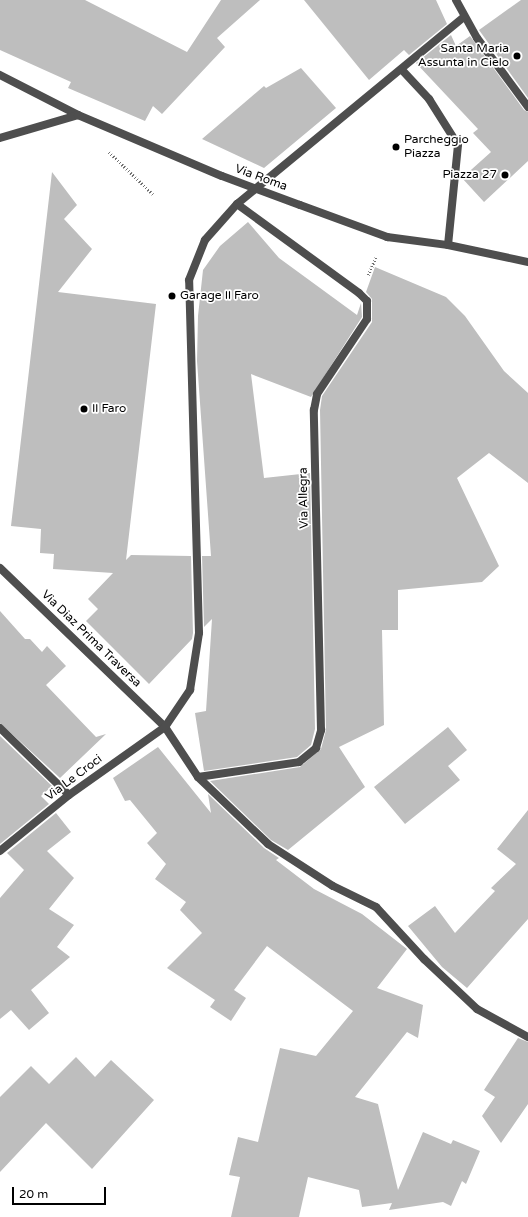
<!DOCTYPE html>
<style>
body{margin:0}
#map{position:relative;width:528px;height:1217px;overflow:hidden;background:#fff;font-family:"Varela Round",sans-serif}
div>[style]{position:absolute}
.building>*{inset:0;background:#bebebe}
.path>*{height:2.5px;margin-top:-1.25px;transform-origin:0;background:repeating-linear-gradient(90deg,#707070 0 1px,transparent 0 3px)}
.service>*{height:8px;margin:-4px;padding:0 4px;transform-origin:4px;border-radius:4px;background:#4e4e4e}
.minor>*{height:8px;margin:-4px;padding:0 4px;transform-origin:4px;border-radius:4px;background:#4e4e4e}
.tertiary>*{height:8px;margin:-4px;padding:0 4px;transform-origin:4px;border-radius:4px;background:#4e4e4e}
.tertiary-bridge>*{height:8px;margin:-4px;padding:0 4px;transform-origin:4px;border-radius:4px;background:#4e4e4e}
.dots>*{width:11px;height:11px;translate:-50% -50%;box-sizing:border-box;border:2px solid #fff;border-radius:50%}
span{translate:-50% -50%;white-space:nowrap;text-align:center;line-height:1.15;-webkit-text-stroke:3.5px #fff;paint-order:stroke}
.poi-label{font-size:12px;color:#000}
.right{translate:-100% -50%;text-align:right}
.left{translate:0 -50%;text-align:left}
.street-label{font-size:12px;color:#000}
.scale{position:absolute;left:12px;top:1187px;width:94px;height:18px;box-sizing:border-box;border:2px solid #000;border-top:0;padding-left:5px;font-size:12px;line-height:14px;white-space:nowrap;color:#000;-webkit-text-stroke:3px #fff;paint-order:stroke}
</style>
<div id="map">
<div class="building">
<div style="clip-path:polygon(0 0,85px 0,187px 52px,221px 0,260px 0,217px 38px,225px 47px,162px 114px,153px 106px,145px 121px,68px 88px,71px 82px,0 50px)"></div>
<div style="clip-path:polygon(304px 0,436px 0,447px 24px,409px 55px,404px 50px,369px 80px)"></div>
<div style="clip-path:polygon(521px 0,528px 0,528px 98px,479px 30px)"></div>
<div style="clip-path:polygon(451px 35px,456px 46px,470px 36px,524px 110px,528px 112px,528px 161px,484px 202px,462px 178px,491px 152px,473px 133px,478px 129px,416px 63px)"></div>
<div style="clip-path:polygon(301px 68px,336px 108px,264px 168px,202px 139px,264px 86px,266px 88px)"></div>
<div style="clip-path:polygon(52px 172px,77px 205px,64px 219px,92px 249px,58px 292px,156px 304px,126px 560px,131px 555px,191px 556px,193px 633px,192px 639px,149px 684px,86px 621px,98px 609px,88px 599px,113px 573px,53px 569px,54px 554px,40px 553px,41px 529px,11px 526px)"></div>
<div style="clip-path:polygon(248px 222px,279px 258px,357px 315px,361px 303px,362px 317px,311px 397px,251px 374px,264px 478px,310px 473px,315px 729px,311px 745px,297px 757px,204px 771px,195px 713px,206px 711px,212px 619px,204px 627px,202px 556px,211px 556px,197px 361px,198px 316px,203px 270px,220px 246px)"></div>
<div style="clip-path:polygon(375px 267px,446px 297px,465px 316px,504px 371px,528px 393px,528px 483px,489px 453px,457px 478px,499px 566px,482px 582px,398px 590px,398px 630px,382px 630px,384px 725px,339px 747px,365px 787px,288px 850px,271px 840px,210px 781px,300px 767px,321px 749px,326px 730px,320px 410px,322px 396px,372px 322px,372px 299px,366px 292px)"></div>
<div style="clip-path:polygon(0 611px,25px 639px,30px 639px,42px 652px,47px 646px,66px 666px,46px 685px,96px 737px,106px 734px,60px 778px,0 723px)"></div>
<div style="clip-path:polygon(448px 727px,467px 750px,448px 766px,460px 780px,405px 824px,374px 787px)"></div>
<div style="clip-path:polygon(0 736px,52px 786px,41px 796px,49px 804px,0 844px)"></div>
<div style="clip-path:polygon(158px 747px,211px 813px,208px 794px,264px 848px,279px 858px,276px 860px,314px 889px,362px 914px,407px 949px,377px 988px,423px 1005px,418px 1038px,407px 1032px,355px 1097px,378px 1104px,398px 1190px,423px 1132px,451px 1144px,453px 1140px,480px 1151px,466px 1184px,462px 1181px,451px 1206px,443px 1202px,389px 1210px,392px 1203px,362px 1207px,359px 1190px,308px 1177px,299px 1217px,231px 1217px,240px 1177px,229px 1175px,238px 1137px,258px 1142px,280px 1048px,316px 1056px,353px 1011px,267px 946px,234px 990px,246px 998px,231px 1021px,210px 1007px,215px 1000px,167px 968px,202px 933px,180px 910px,186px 902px,155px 879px,166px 864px,147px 843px,157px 833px,130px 800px,125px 801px,113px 778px)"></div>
<div style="clip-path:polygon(528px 810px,528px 919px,467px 988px,442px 967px,408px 926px,435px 906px,455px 933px,495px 891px,491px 888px,516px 864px,497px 849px)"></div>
<div style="clip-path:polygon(56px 813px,71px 832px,47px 851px,74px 878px,49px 909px,74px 925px,57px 947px,70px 957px,31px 990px,49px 1013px,29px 1030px,11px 1010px,0 1019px,0 898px,24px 870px,7px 853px)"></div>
<div style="clip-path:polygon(518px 1038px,528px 1042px,528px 1104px,501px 1143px,482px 1116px,495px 1097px,484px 1090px)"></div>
<div style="clip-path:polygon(76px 1057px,95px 1077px,111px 1060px,154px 1100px,92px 1169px,46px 1123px,0 1172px,0 1097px,31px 1066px,49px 1084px)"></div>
</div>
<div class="path">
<div style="left:109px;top:152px;width:61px;rotate:43.7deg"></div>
<div style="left:368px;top:275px;width:20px;rotate:-66deg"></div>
</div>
<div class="service">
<div style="left:402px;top:70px;width:40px;rotate:47deg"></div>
<div style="left:429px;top:99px;width:54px;rotate:57.8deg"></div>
<div style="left:458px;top:145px;width:100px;rotate:95.7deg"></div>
</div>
<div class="minor">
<div style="left:456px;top:0;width:43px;rotate:61.1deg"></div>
<div style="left:477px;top:38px;width:86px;rotate:53.5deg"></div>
<div style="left:0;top:75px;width:88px;rotate:27.1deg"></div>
<div style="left:0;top:568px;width:229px;rotate:43.9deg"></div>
<div style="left:165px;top:727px;width:60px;rotate:56.6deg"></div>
<div style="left:198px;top:777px;width:97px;rotate:43.7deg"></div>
<div style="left:268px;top:844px;width:77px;rotate:32.9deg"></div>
<div style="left:333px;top:886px;width:48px;rotate:26deg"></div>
<div style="left:376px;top:907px;width:71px;rotate:47.3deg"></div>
<div style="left:424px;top:959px;width:73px;rotate:43.3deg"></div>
<div style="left:477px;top:1009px;width:58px;rotate:28.8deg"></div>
<div style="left:0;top:728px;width:96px;rotate:44.2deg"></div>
<div style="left:198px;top:777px;width:102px;rotate:-8.4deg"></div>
<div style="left:299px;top:762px;width:22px;rotate:-39deg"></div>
<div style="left:316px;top:748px;width:19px;rotate:-74deg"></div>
<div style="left:321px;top:730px;width:320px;rotate:-91.3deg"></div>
<div style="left:314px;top:410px;width:16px;rotate:-79deg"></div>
<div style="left:317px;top:394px;width:90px;rotate:-56.3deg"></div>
<div style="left:367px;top:319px;width:18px;rotate:-90deg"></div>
<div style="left:367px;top:301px;width:11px;rotate:-135deg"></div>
<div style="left:359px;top:293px;width:151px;rotate:-143.9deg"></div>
<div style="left:0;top:851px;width:89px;rotate:-39.1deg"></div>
<div style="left:69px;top:795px;width:118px;rotate:-35.3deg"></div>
<div style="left:165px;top:727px;width:45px;rotate:-56deg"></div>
<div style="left:190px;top:690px;width:58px;rotate:-81deg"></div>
<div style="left:199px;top:633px;width:353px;rotate:-91.6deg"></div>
<div style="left:189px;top:280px;width:43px;rotate:-68.2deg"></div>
<div style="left:205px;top:240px;width:48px;rotate:-48.4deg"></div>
<div style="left:237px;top:204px;width:294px;rotate:-39.5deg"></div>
</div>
<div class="tertiary">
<div style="left:0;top:138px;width:81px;rotate:-16.4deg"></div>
<div style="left:78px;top:115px;width:156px;rotate:23deg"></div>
<div style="left:300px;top:205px;width:93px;rotate:20.2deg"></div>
<div style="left:387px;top:237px;width:62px;rotate:7.5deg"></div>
<div style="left:448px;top:245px;width:82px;rotate:12deg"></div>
</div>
<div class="tertiary-bridge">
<div style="left:222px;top:176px;width:83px;rotate:20.4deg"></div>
</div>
<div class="dots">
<div style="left:517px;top:56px;background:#000"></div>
<div style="left:396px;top:147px;background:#000"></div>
<div style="left:505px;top:175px;background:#000"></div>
<div style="left:172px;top:296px;background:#000"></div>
<div style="left:84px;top:409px;background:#000"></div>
</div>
<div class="poi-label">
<span class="right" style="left:509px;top:56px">Santa Maria<br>Assunta in Cielo</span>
<span class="left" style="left:404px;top:147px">Parcheggio<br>Piazza</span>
<span class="right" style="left:497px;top:175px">Piazza 27</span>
<span class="left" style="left:180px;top:296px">Garage Il Faro</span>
<span class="left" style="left:92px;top:409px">Il Faro</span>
</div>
<div class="street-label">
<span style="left:261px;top:178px;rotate:20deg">Via Roma</span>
<span style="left:304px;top:498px;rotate:-91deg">Via Allegra</span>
<span style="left:91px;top:639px;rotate:44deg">Via Diaz Prima Traversa</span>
<span style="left:74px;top:778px;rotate:-37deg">Via Le Croci</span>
</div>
<div class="scale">20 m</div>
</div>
